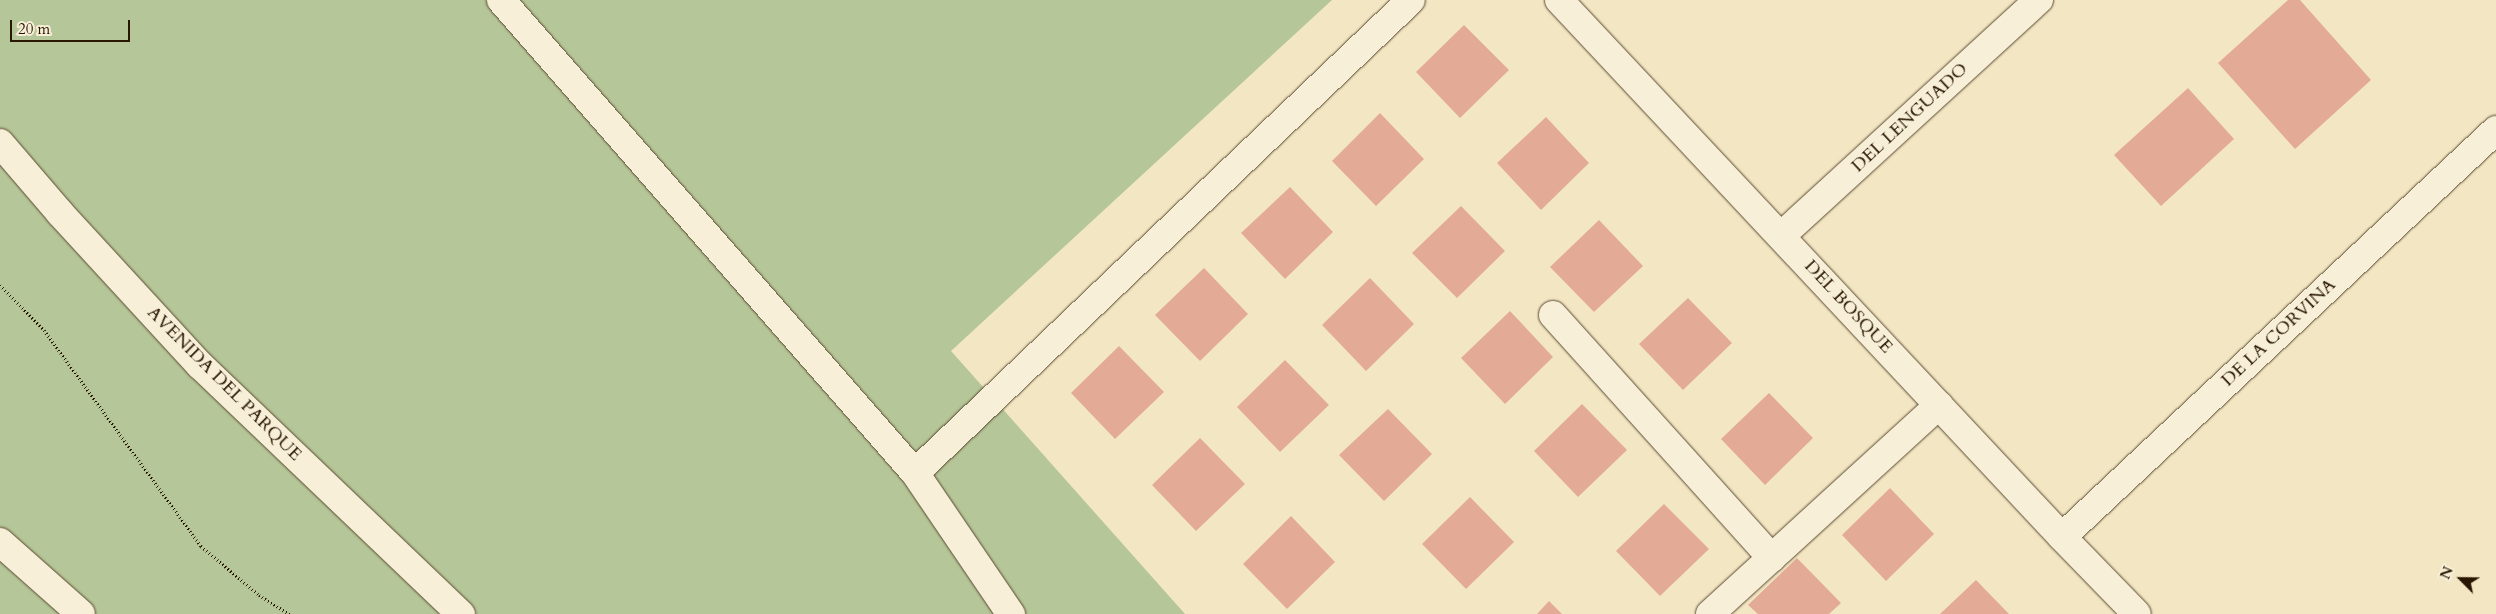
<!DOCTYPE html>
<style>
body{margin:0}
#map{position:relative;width:2496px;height:614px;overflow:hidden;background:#f3e6c3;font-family:Cardo,serif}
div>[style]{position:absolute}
.green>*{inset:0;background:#b5c698}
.building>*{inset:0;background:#e3ab95}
.path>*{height:3px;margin-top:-1.5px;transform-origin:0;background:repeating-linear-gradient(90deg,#281600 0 1px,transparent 0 3.5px)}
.roads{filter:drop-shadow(0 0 1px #5b4a31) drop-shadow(0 0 1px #5b4a31)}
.minor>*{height:28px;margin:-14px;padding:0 14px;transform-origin:14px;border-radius:14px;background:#f7efd8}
.secondary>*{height:28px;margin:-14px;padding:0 14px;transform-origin:14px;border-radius:14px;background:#f7efd8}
span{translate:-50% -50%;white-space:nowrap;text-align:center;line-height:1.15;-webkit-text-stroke:4px #f7efd8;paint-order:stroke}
.street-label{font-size:18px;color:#281600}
.north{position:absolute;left:2436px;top:554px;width:50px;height:50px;-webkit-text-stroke:4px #f7efd8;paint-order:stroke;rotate:293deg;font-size:14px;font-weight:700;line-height:20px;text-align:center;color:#281600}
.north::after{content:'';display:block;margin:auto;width:18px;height:22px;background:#281600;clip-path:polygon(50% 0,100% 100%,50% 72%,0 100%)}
.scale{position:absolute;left:10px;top:20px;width:120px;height:22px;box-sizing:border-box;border:2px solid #281600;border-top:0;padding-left:6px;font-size:15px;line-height:18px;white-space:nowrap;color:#281600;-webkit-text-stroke:4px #f7efd8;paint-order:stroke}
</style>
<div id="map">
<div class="green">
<div style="clip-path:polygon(0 0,1332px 0,951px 351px,1185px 614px,0 614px)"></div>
</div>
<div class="building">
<div style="clip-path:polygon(2288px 0,2300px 0,2371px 80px,2295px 149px,2218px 63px)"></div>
<div style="clip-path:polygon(1464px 25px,1509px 70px,1460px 118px,1416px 72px)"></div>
<div style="clip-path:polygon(2188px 88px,2234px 139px,2161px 206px,2114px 155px)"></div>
<div style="clip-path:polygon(1380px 113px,1424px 159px,1376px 206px,1332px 161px)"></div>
<div style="clip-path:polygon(1546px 117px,1589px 163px,1541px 210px,1497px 163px)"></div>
<div style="clip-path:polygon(1290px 187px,1333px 232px,1285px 279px,1241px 233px)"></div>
<div style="clip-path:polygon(1461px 206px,1505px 251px,1457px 298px,1412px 253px)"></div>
<div style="clip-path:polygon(1599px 220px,1643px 266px,1594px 312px,1550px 267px)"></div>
<div style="clip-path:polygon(1204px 268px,1248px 314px,1200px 361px,1155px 315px)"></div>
<div style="clip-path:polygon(1370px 278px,1414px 324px,1366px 371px,1322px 325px)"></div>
<div style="clip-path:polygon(1688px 298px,1732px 343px,1683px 390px,1639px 344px)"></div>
<div style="clip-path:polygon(1510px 311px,1553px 357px,1505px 404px,1461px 358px)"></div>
<div style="clip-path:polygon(1119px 346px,1164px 392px,1115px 439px,1071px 393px)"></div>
<div style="clip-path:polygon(1285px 360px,1329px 405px,1280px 452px,1237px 407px)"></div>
<div style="clip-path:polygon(1769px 393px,1813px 438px,1765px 485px,1721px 439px)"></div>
<div style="clip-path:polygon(1582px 404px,1627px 450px,1578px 497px,1534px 451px)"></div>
<div style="clip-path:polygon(1388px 409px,1432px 454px,1384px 501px,1339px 455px)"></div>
<div style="clip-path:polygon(1200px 438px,1245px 484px,1196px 531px,1152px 485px)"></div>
<div style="clip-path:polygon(1890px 488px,1934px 534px,1886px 581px,1842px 535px)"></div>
<div style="clip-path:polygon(1470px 497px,1514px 542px,1466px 589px,1422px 544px)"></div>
<div style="clip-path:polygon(1664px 504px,1709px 549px,1660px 596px,1616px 551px)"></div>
<div style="clip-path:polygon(1291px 516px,1335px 562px,1287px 609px,1243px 564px)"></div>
<div style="clip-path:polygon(1797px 558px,1841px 603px,1829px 614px,1758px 614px,1748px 605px)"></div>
<div style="clip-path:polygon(1976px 580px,2009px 614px,1940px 614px)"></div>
<div style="clip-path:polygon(1549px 601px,1562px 614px,1537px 614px)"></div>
</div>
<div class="path">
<div style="left:0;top:285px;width:63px;rotate:45.6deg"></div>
<div style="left:44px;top:330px;width:267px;rotate:54deg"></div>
<div style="left:201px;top:546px;width:76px;rotate:40.2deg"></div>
<div style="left:259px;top:595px;width:36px;rotate:32deg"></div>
</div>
<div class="roads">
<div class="minor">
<div style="left:501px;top:0;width:629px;rotate:48.81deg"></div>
<div style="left:915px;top:473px;width:171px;rotate:55.8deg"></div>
<div style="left:1559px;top:0;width:736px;rotate:46.87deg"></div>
<div style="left:2062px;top:537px;width:107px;rotate:45.8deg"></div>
<div style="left:1781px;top:236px;width:350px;rotate:-42.5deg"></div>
<div style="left:1553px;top:315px;width:327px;rotate:48deg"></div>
<div style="left:915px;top:473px;width:685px;rotate:-43.64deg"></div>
<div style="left:2062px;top:537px;width:595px;rotate:-43.16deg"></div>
<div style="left:1710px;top:614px;width:310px;rotate:-42.4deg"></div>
</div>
<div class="secondary">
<div style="left:0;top:143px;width:92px;rotate:49.4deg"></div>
<div style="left:60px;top:213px;width:207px;rotate:47.4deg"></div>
<div style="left:200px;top:365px;width:361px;rotate:43.7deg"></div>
<div style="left:0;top:542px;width:108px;rotate:41.6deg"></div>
</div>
</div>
<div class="street-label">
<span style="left:1910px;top:118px;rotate:-43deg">DEL LENGUADO</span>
<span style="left:1848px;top:307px;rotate:47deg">DEL BOSQUE</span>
<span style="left:2279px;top:333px;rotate:-43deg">DE LA CORVINA</span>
<span style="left:224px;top:384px;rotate:45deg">AVENIDA DEL PARQUE</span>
</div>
<div class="north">N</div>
<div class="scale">20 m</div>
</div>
